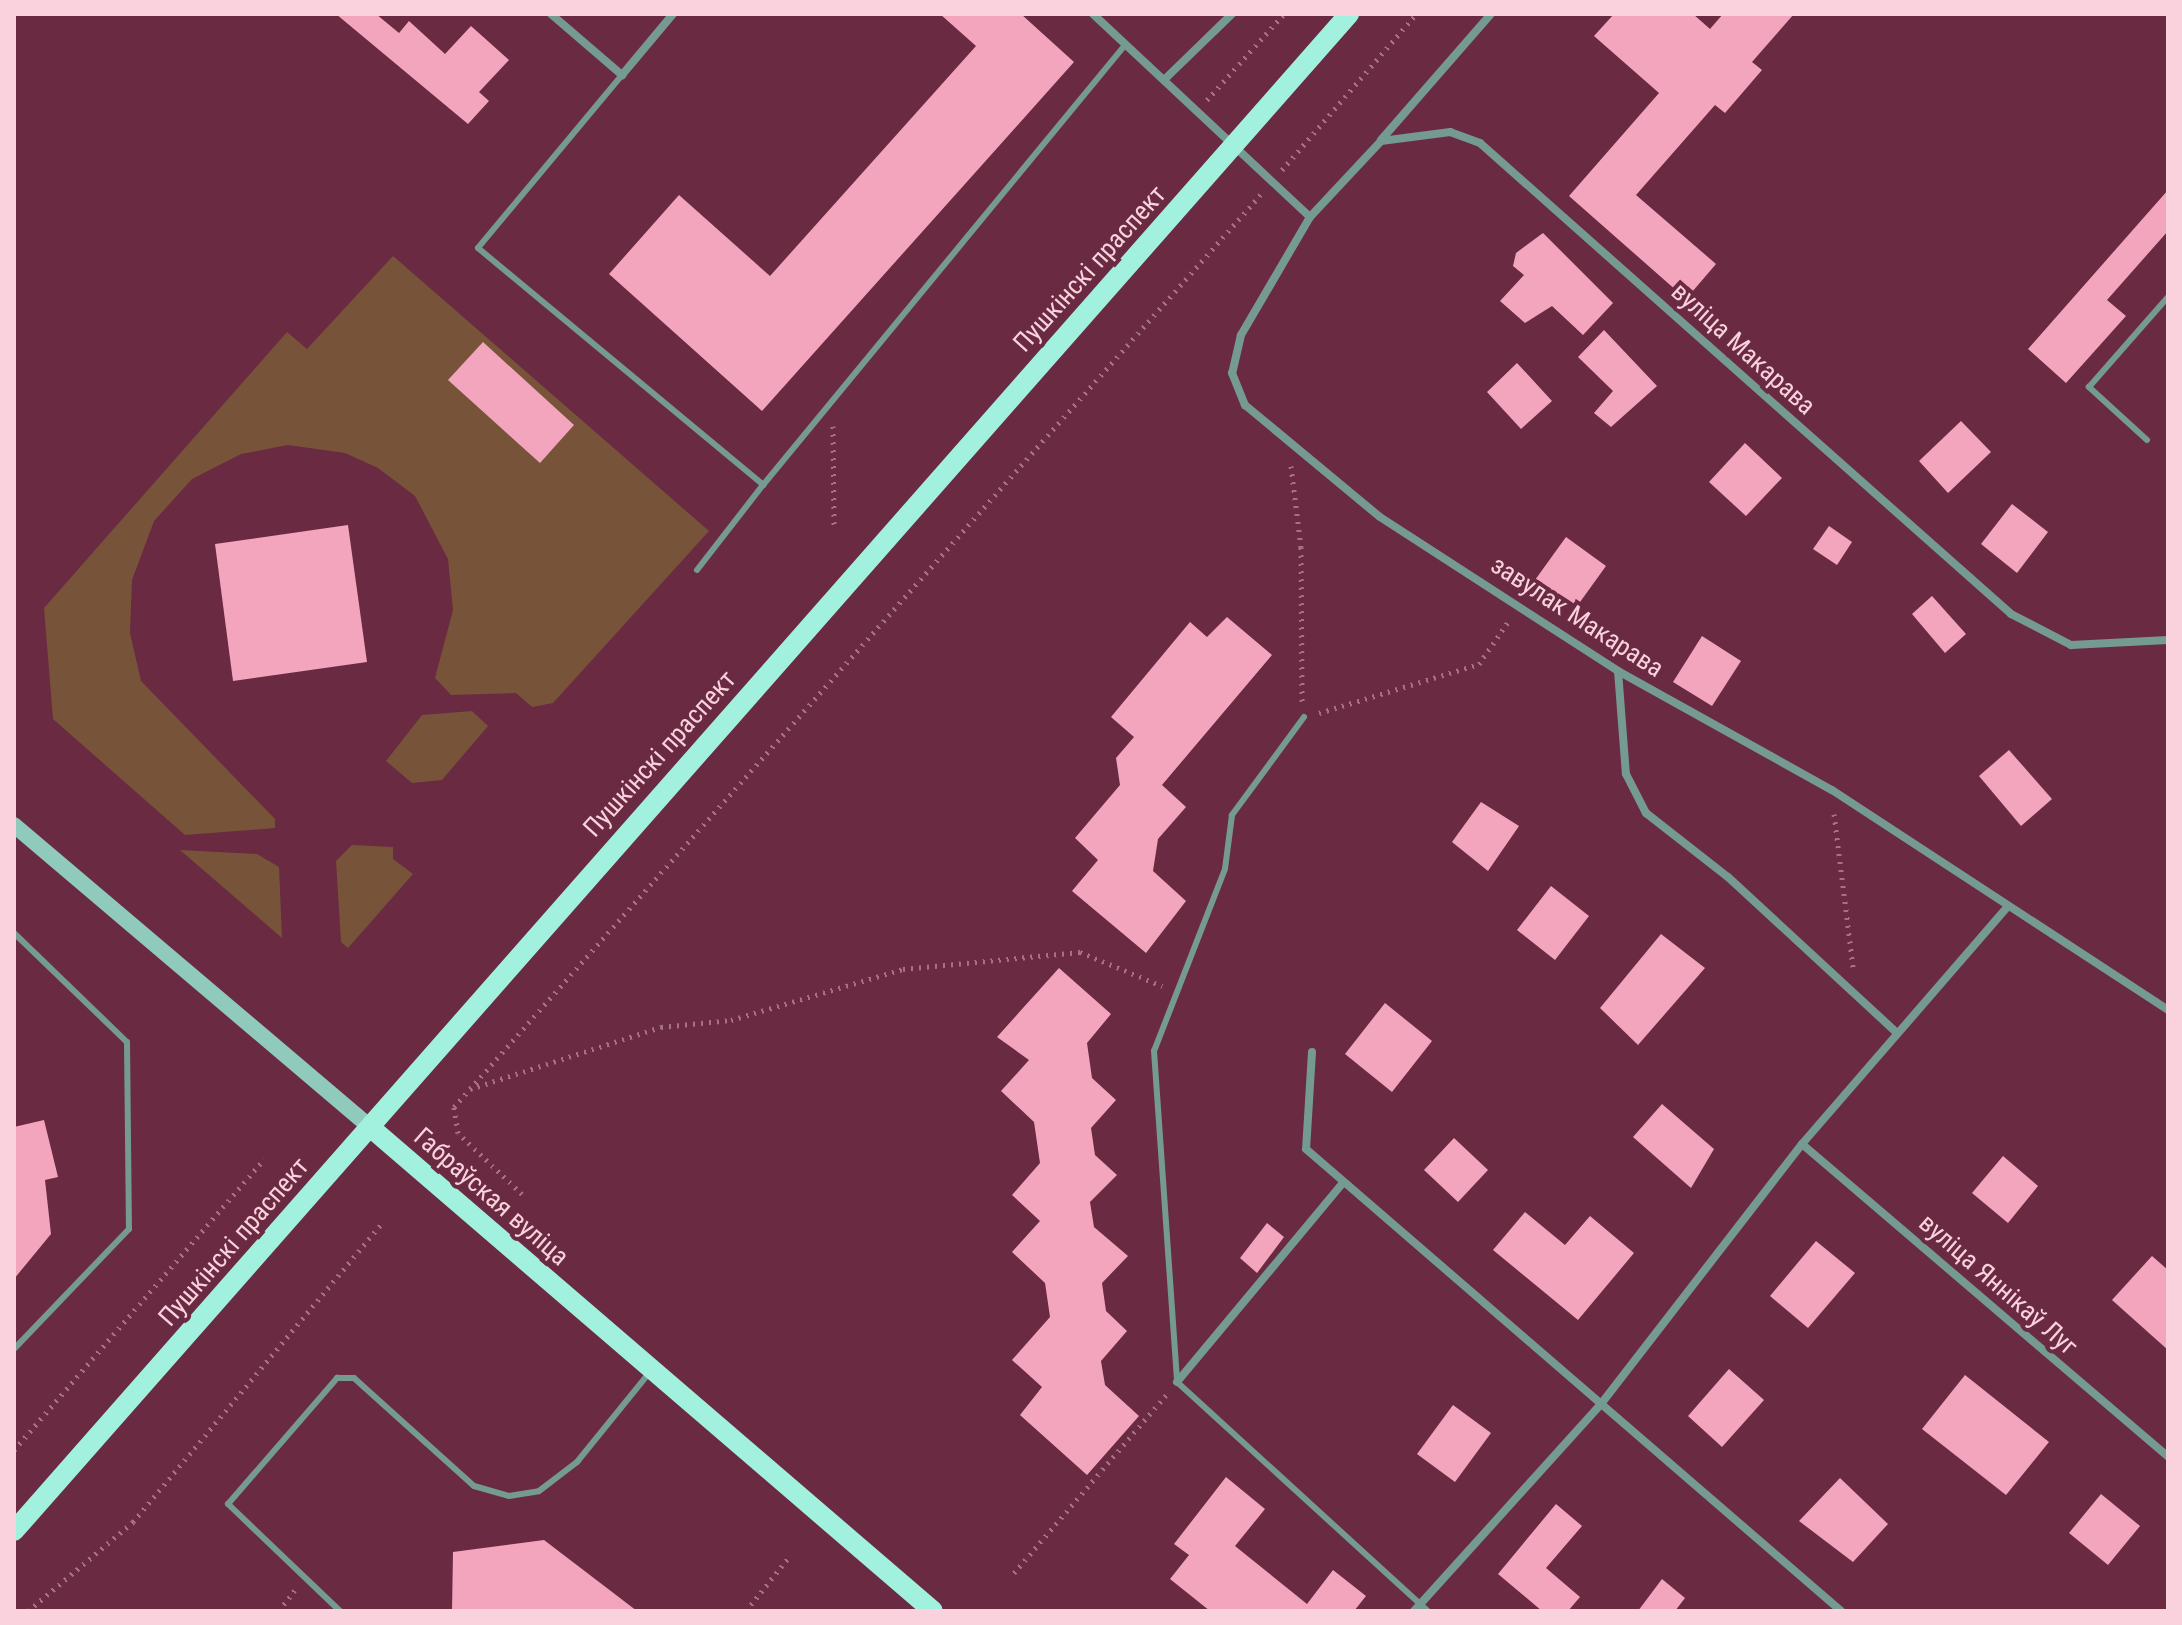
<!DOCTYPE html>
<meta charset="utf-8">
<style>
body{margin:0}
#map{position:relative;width:2182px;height:1625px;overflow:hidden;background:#692a42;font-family:"Roboto Condensed",sans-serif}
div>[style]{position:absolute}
.green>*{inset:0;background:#775439}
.building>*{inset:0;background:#f4a5be}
.path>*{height:5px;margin-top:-2.5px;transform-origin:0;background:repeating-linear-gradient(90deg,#a67184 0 2px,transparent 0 8px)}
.service>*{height:6px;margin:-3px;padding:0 3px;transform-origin:3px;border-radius:3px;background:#759a91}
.minor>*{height:8px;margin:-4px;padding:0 4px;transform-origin:4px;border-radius:4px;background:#759a91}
.secondary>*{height:16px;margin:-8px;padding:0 8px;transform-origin:8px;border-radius:8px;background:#8fcabd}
.primary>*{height:20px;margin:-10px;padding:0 10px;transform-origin:10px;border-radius:10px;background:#a2f0de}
span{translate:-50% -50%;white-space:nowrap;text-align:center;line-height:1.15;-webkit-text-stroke:8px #692a42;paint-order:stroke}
.street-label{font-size:26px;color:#fad2de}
.frame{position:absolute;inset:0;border:16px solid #fad2de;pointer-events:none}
</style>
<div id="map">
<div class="green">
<div style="clip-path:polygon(393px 256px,709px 531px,553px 703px,532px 707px,516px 693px,451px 695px,435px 678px,453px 610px,448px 559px,415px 496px,378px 468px,345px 453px,288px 445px,241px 454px,192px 479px,154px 521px,132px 580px,130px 633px,141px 681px,275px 819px,275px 828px,185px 835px,53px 719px,44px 608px,287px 332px,307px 349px)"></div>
<div style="clip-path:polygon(472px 711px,488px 726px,442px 780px,412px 783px,386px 761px,422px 715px)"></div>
<div style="clip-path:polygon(352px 845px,393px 847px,393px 859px,413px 874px,348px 948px,341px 942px,336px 861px)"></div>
<div style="clip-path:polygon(180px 850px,257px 854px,279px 867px,282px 938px)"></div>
</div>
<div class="building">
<div style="clip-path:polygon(336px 14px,376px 14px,399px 33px,409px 21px,445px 54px,471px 26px,509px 60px,479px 92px,489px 101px,468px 124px)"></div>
<div style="clip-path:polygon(940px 14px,1021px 14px,1074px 62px,762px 411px,609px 274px,679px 195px,770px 276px,976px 46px)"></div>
<div style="clip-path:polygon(1614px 14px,1693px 14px,1710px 29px,1723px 14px,1794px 14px,1752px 62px,1762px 70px,1725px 113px,1715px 105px,1636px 195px,1716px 264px,1686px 299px,1569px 196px,1659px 93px,1594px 36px)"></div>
<div style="clip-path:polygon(2168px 190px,2168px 231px,2107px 300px,2126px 316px,2066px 383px,2028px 349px)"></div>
<div style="clip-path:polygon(1543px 233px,1613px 303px,1583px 335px,1552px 306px,1525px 323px,1500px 301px,1524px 275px,1513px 266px,1516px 253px)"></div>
<div style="clip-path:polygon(1604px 330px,1657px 386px,1611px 427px,1594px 413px,1613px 391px,1578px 357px)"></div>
<div style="clip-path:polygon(483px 342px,574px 425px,540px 463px,448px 380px)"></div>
<div style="clip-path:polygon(1517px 363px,1552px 401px,1521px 429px,1487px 392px)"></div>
<div style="clip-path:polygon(1961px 421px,1991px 452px,1948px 493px,1919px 461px)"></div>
<div style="clip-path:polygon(1745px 443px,1782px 478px,1746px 516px,1709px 482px)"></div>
<div style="clip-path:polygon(2012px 504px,2048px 532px,2017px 573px,1981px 544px)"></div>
<div style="clip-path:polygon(348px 525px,367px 662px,233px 681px,215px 544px)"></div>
<div style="clip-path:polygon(1829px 526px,1852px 542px,1837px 565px,1813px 549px)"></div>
<div style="clip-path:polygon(1566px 537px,1606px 566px,1575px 609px,1535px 580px)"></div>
<div style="clip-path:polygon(1932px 596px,1966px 634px,1945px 653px,1912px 614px)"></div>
<div style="clip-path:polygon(1227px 617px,1272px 655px,1162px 785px,1186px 807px,1158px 839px,1153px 871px,1186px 901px,1146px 953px,1072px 891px,1098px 860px,1075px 838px,1120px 785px,1116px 758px,1134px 737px,1111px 717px,1190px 622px,1207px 637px)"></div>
<div style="clip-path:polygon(1702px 636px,1741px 661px,1712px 706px,1673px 682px)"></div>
<div style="clip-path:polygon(2009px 750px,2052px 799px,2021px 826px,1979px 776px)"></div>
<div style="clip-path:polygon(1481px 802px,1519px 826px,1488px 871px,1452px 842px)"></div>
<div style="clip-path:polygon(1551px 886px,1589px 916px,1555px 960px,1517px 930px)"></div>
<div style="clip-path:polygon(1661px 934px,1705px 968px,1638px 1045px,1600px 1008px)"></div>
<div style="clip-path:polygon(1059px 968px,1111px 1014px,1087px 1043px,1092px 1078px,1116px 1100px,1091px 1128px,1095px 1155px,1117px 1175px,1090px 1202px,1094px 1227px,1128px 1256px,1102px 1283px,1106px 1311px,1127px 1331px,1101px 1361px,1105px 1385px,1139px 1416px,1087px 1475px,1020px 1415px,1042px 1387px,1012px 1360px,1050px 1317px,1045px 1283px,1012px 1252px,1040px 1221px,1012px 1195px,1040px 1163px,1034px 1122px,1001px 1091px,1029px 1060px,997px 1037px)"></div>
<div style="clip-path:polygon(1385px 1003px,1432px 1041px,1392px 1092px,1345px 1054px)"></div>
<div style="clip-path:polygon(1662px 1104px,1714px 1149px,1691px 1188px,1633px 1137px)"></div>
<div style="clip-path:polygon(44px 1120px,58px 1177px,45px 1180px,51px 1234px,14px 1279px,14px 1127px)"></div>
<div style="clip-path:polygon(1454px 1138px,1488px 1170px,1458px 1202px,1424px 1170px)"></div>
<div style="clip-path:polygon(2003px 1156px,2038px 1186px,2008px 1223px,1972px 1193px)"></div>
<div style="clip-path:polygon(1525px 1212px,1565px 1245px,1590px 1216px,1634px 1253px,1578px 1320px,1493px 1250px)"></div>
<div style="clip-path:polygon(1267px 1223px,1284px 1237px,1257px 1273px,1240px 1258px)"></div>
<div style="clip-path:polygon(1816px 1241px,1855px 1273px,1808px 1328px,1770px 1296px)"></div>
<div style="clip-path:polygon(2152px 1256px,2168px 1270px,2168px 1350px,2112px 1300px)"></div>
<div style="clip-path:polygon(1729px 1369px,1764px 1400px,1722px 1447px,1688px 1416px)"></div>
<div style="clip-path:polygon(1965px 1375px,2049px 1442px,2006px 1495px,1922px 1429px)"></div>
<div style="clip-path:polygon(1453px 1405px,1491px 1433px,1455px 1482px,1417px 1454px)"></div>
<div style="clip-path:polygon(1226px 1477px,1265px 1509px,1235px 1546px,1307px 1604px,1333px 1570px,1366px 1596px,1354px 1611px,1210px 1611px,1170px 1579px,1189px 1555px,1174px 1544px)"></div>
<div style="clip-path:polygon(1840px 1478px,1888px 1524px,1853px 1562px,1799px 1521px)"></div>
<div style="clip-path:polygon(2101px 1494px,2140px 1526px,2108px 1565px,2069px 1533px)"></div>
<div style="clip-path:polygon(1556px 1504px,1582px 1526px,1546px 1568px,1580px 1597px,1568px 1611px,1542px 1611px,1498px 1574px)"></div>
<div style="clip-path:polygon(544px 1540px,637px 1611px,452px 1611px,453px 1552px)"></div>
<div style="clip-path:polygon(1662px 1579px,1685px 1598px,1675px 1611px,1638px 1611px)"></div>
</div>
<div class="path">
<div style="left:1207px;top:100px;width:115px;rotate:-48.2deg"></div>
<div style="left:1282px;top:170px;width:206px;rotate:-49.3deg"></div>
<div style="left:833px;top:426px;width:103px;rotate:89.4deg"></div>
<div style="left:1291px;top:466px;width:82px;rotate:83deg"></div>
<div style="left:1301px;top:547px;width:156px;rotate:89.6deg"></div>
<div style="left:1319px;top:713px;width:167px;rotate:-17deg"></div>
<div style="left:1479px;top:664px;width:55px;rotate:-55.4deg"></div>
<div style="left:1834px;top:814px;width:154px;rotate:82.9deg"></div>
<div style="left:470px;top:1089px;width:201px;rotate:-18deg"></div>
<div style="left:661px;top:1027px;width:70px;rotate:-5.7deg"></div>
<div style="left:731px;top:1020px;width:179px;rotate:-16.5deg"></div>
<div style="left:903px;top:969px;width:178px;rotate:-5.5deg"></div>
<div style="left:1080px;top:952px;width:89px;rotate:22.5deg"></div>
<div style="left:522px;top:1194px;width:88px;rotate:-136.4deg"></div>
<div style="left:458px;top:1133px;width:26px;rotate:-99deg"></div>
<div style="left:454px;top:1107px;width:1220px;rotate:-48.52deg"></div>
<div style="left:14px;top:1450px;width:384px;rotate:-49.3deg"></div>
<div style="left:1014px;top:1573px;width:234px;rotate:-49.5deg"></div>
<div style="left:28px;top:1611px;width:138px;rotate:-40.3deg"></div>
<div style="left:133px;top:1522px;width:389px;rotate:-50.2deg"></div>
<div style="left:279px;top:1611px;width:26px;rotate:-53deg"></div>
<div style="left:746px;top:1611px;width:69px;rotate:-51.5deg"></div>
</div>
<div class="service">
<div style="left:622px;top:75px;width:225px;rotate:129.8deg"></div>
<div style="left:478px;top:248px;width:371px;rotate:39.7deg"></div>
<div style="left:763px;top:485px;width:570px;rotate:-50.55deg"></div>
<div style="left:2147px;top:440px;width:79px;rotate:-137.6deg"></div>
<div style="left:2089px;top:387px;width:120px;rotate:-48.7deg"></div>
<div style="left:697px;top:570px;width:108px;rotate:-52.2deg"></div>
<div style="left:1304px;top:717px;width:122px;rotate:126.3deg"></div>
<div style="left:1232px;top:815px;width:54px;rotate:97.4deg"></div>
<div style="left:1225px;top:869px;width:195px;rotate:111.3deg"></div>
<div style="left:1154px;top:1051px;width:332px;rotate:86deg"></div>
<div style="left:1177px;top:1382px;width:340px;rotate:42.4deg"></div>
<div style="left:14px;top:933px;width:157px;rotate:44deg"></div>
<div style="left:127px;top:1042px;width:187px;rotate:89.4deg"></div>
<div style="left:129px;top:1229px;width:166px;rotate:133.8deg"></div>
<div style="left:340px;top:1611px;width:155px;rotate:-136.3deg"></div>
<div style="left:228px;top:1504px;width:167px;rotate:-49.1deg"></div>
<div style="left:337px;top:1378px;width:17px"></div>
<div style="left:354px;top:1378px;width:161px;rotate:42deg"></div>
<div style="left:474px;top:1486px;width:36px;rotate:16deg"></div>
<div style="left:509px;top:1496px;width:30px;rotate:-9deg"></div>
<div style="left:539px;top:1491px;width:48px;rotate:-37.3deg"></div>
<div style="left:577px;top:1462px;width:116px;rotate:-51deg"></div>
</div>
<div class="minor">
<div style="left:551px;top:14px;width:94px;rotate:40.7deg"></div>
<div style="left:622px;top:75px;width:80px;rotate:-50.1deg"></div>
<div style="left:1093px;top:14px;width:297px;rotate:43.1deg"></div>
<div style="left:1310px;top:217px;width:137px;rotate:120.3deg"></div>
<div style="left:1241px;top:335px;width:39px;rotate:103deg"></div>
<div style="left:1232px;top:373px;width:35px;rotate:68deg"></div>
<div style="left:1245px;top:405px;width:175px;rotate:39.7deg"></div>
<div style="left:1380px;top:517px;width:283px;rotate:32.9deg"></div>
<div style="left:1618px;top:671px;width:245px;rotate:29.1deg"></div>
<div style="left:1832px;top:790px;width:402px;rotate:33.2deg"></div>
<div style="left:1166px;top:78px;width:92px;rotate:-44.1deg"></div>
<div style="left:1381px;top:140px;width:167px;rotate:-48.9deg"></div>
<div style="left:1310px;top:217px;width:104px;rotate:-46.9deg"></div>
<div style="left:1381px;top:141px;width:70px;rotate:-7.4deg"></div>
<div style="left:1450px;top:132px;width:32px;rotate:20deg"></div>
<div style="left:1480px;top:143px;width:710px;rotate:41.57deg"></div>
<div style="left:2011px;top:614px;width:68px;rotate:27.3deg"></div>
<div style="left:2071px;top:645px;width:97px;rotate:-3deg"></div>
<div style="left:1618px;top:671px;width:103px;rotate:85.6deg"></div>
<div style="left:1626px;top:774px;width:44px;rotate:62.9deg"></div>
<div style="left:1646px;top:813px;width:104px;rotate:38deg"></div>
<div style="left:1728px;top:877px;width:227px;rotate:42.7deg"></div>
<div style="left:1312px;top:1052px;width:97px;rotate:93.5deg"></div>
<div style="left:1306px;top:1149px;width:707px;rotate:40.81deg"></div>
<div style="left:1802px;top:1144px;width:482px;rotate:40.5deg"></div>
<div style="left:1177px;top:1382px;width:259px;rotate:-50.2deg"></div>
<div style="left:1414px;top:1611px;width:279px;rotate:-47.9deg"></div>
<div style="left:1601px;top:1404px;width:329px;rotate:-52.3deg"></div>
<div style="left:1802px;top:1144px;width:313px;rotate:-49.1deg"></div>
</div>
<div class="secondary">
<div style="left:14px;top:825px;width:467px;rotate:40.3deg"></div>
</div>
<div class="primary">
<div style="left:370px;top:1127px;width:742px;rotate:40.68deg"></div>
<div style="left:14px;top:1531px;width:2021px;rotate:-48.65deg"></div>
</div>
<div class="street-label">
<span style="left:1090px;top:269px;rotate:-48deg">Пушкінскі праспект</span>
<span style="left:1743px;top:349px;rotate:42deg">вуліца Макарава</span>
<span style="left:1577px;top:617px;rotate:33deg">завулак Макарава</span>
<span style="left:660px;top:754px;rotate:-48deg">Пушкінскі праспект</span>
<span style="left:491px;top:1197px;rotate:41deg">Габраўская вуліца</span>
<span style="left:234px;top:1242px;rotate:-49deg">Пушкінскі праспект</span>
<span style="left:1998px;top:1285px;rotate:41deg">вуліца Яннікаў Луг</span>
</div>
<div class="frame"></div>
</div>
